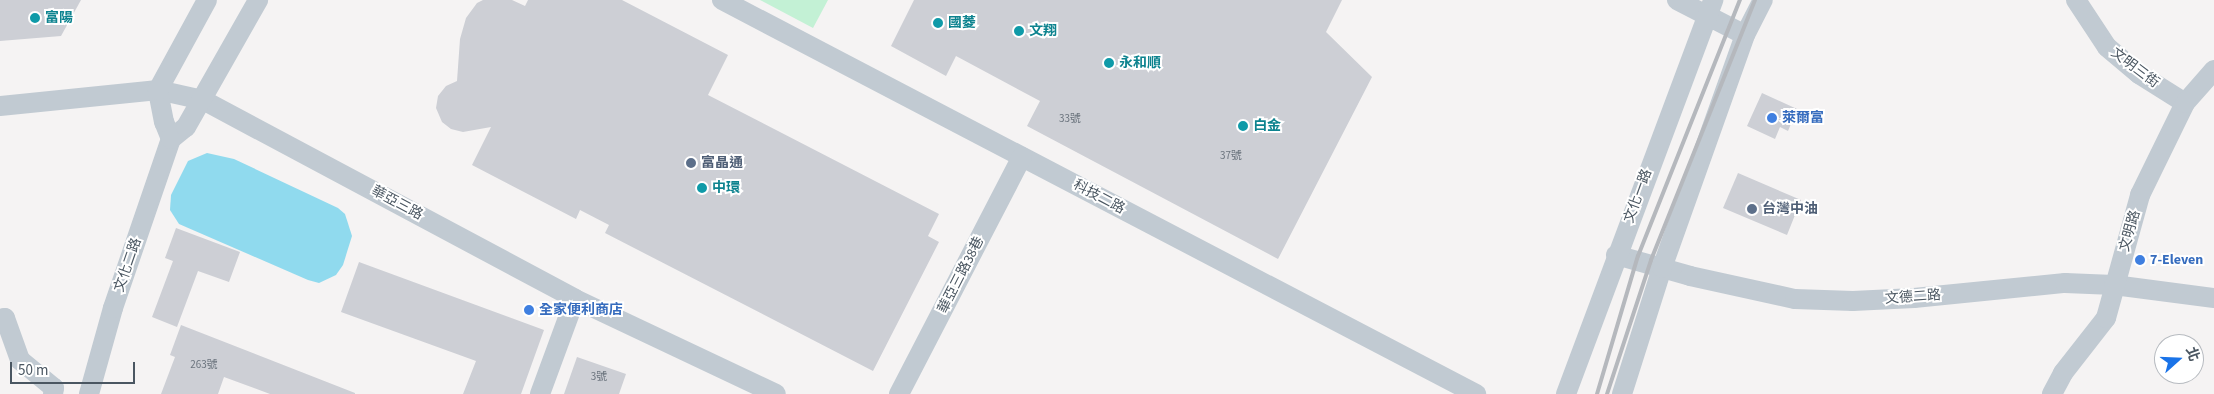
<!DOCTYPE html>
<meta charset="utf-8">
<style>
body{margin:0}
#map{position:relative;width:2214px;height:394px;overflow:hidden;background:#f5f3f3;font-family:"Source Sans 3","Noto Sans TC",sans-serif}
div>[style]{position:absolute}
.green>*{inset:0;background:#c3f1d5}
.water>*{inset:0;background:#90daee}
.building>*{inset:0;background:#cdcfd5}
.minor>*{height:20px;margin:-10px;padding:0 10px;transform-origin:10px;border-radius:10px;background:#c1cad2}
.rail>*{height:4px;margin:-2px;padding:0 2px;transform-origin:2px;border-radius:2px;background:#b5b8bd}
.dots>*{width:14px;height:14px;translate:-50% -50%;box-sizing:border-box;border:2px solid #fff;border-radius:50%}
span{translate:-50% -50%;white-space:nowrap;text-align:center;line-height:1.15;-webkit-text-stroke:4px #fff;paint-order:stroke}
.number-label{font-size:11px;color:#6b747e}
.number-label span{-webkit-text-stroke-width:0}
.culture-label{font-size:14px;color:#0d838f;font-weight:700}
.left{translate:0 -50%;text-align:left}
.street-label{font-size:14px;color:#4a5661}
.shop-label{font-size:14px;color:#366cbe;font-weight:700}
.service-label{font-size:14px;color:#4e5e75;font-weight:700}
.north{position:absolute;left:2154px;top:334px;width:50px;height:50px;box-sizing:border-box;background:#fff;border:1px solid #b7bbc0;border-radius:50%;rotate:70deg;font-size:14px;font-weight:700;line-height:20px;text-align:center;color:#4a5661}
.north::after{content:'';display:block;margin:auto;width:18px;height:22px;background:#1a73e8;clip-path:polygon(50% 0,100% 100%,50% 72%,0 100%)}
.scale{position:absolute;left:10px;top:362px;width:125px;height:22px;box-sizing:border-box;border:2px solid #4a5661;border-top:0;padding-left:6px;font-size:15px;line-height:18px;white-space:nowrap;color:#4a5661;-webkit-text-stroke:4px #fff;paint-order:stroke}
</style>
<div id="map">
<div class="green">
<div style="clip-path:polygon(760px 0,828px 0,813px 28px)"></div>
</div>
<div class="water">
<div style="clip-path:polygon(207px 153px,234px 159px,338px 208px,345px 214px,352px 236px,343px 265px,336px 275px,319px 283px,308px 280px,179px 224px,170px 210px,171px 195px,188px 161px)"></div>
</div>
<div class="building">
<div style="clip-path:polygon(0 0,81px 0,61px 36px,0 41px)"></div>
<div style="clip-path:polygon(483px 0,512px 0,525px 6px,528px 0,622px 0,728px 55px,708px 95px,939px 214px,928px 236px,939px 242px,873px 371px,605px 233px,609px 225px,580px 210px,576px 219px,472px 165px,491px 127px,463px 132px,451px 129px,442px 122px,436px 108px,438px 96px,446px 86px,457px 81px,460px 39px,466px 18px,477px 3px)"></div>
<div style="clip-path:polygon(914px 0,1342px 0,1326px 32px,1372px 77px,1278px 259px,1027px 126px,1040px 101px,956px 56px,946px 76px,891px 46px)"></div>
<div style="clip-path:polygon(1762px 93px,1797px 109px,1788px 131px,1780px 127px,1775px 139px,1747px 126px)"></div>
<div style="clip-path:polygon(1738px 173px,1801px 200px,1787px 235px,1723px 208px)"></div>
<div style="clip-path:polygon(176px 228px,240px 252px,229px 282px,198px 271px,177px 327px,152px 317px,173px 261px,165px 258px)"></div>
<div style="clip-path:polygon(359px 262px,544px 330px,521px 394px,463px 394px,476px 361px,341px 312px)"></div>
<div style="clip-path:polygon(181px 325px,355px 393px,355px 394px,270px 394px,224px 377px,218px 394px,161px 394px,175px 357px,170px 355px)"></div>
<div style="clip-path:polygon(577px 357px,626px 374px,619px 394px,564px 394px)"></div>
</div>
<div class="minor">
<div style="left:722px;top:0;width:851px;rotate:27.59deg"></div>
<div style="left:1677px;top:0;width:76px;rotate:27.2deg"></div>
<div style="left:2076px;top:0;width:56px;rotate:56.6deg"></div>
<div style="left:2107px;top:47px;width:42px;rotate:40.2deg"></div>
<div style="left:2139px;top:74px;width:54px;rotate:32.2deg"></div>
<div style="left:0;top:106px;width:159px;rotate:-5.8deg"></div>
<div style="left:158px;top:90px;width:46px;rotate:12.5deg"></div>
<div style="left:203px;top:100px;width:422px;rotate:28.1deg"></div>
<div style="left:575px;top:299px;width:222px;rotate:25.3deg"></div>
<div style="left:171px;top:139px;width:18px;rotate:-112deg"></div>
<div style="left:164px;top:122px;width:33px;rotate:-101deg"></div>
<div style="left:158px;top:90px;width:102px;rotate:-61.4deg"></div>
<div style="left:1616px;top:255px;width:77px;rotate:15.8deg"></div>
<div style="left:1690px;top:276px;width:107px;rotate:12.4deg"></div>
<div style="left:1795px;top:299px;width:58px;rotate:2deg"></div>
<div style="left:1853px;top:301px;width:61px;rotate:-2.8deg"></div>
<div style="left:1914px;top:298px;width:152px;rotate:-5.7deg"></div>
<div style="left:2065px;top:283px;width:49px;rotate:2.3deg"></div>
<div style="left:2114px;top:285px;width:101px;rotate:7.4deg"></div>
<div style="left:0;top:319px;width:5px;rotate:-11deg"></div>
<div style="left:5px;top:318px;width:45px;rotate:70.3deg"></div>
<div style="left:20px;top:360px;width:44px;rotate:39.5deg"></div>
<div style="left:54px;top:388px;width:6px;rotate:99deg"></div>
<div style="left:89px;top:394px;width:89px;rotate:-74.4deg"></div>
<div style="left:113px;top:308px;width:179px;rotate:-71.1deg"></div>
<div style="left:171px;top:139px;width:19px;rotate:-39deg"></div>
<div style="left:186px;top:127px;width:146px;rotate:-60.4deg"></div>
<div style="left:540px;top:394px;width:101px;rotate:-69.8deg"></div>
<div style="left:899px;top:394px;width:267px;rotate:-62.6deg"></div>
<div style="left:1566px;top:394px;width:421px;rotate:-69.5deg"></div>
<div style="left:1622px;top:394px;width:132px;rotate:-72.4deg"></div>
<div style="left:1662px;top:268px;width:247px;rotate:-70.4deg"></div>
<div style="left:1745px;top:35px;width:39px;rotate:-63deg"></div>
<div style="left:2052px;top:394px;width:24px;rotate:-62deg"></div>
<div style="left:2063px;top:373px;width:70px;rotate:-52deg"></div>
<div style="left:2106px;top:318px;width:128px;rotate:-74.5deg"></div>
<div style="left:2140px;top:195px;width:102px;rotate:-63.9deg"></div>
<div style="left:2185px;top:103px;width:44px;rotate:-48.7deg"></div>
</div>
<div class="rail">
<div style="left:1597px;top:394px;width:144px;rotate:-73.5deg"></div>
<div style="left:1638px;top:256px;width:276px;rotate:-68.3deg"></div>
<div style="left:1607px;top:394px;width:141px;rotate:-71.8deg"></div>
<div style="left:1651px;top:260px;width:280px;rotate:-68.2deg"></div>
</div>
<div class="dots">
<div style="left:35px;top:18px;background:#0f9aa8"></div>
<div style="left:938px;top:23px;background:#0f9aa8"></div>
<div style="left:1019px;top:31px;background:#0f9aa8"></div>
<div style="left:1109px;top:63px;background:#0f9aa8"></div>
<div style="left:1772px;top:118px;background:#3f7fe0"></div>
<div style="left:1243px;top:126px;background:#0f9aa8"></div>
<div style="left:691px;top:163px;background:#5c6f8a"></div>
<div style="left:702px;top:188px;background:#0f9aa8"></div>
<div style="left:1752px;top:209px;background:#5c6f8a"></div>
<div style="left:2140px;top:260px;background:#3f7fe0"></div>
<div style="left:529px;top:310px;background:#3f7fe0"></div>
</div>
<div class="number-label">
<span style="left:1070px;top:119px">33號</span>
<span style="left:1231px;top:156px">37號</span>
<span style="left:204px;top:365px">263號</span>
<span style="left:599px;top:377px">3號</span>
</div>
<div class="culture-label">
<span class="left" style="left:45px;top:18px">富陽</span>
<span class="left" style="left:948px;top:23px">國菱</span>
<span class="left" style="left:1029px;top:31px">文翔</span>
<span class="left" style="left:1119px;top:63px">永和順</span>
<span class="left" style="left:1253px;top:126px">白金</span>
<span class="left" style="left:712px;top:188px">中環</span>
</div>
<div class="street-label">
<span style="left:2135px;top:68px;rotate:37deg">文明三街</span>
<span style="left:1638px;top:196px;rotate:-70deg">文化一路</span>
<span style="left:1099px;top:197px;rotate:28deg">科技二路</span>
<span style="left:397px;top:203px;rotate:28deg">華亞三路</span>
<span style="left:2130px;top:231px;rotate:-74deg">文明路</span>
<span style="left:128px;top:265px;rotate:-71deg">文化二路</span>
<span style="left:961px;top:275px;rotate:-63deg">華亞三路38巷</span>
<span style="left:1913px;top:297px;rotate:-4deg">文德二路</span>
</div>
<div class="shop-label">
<span class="left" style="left:1782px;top:118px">萊爾富</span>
<span class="left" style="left:2150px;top:260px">7-Eleven</span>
<span class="left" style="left:539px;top:310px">全家便利商店</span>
</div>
<div class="service-label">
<span class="left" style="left:701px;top:163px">富晶通</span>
<span class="left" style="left:1762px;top:209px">台灣中油</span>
</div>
<div class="north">北</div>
<div class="scale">50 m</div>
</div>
